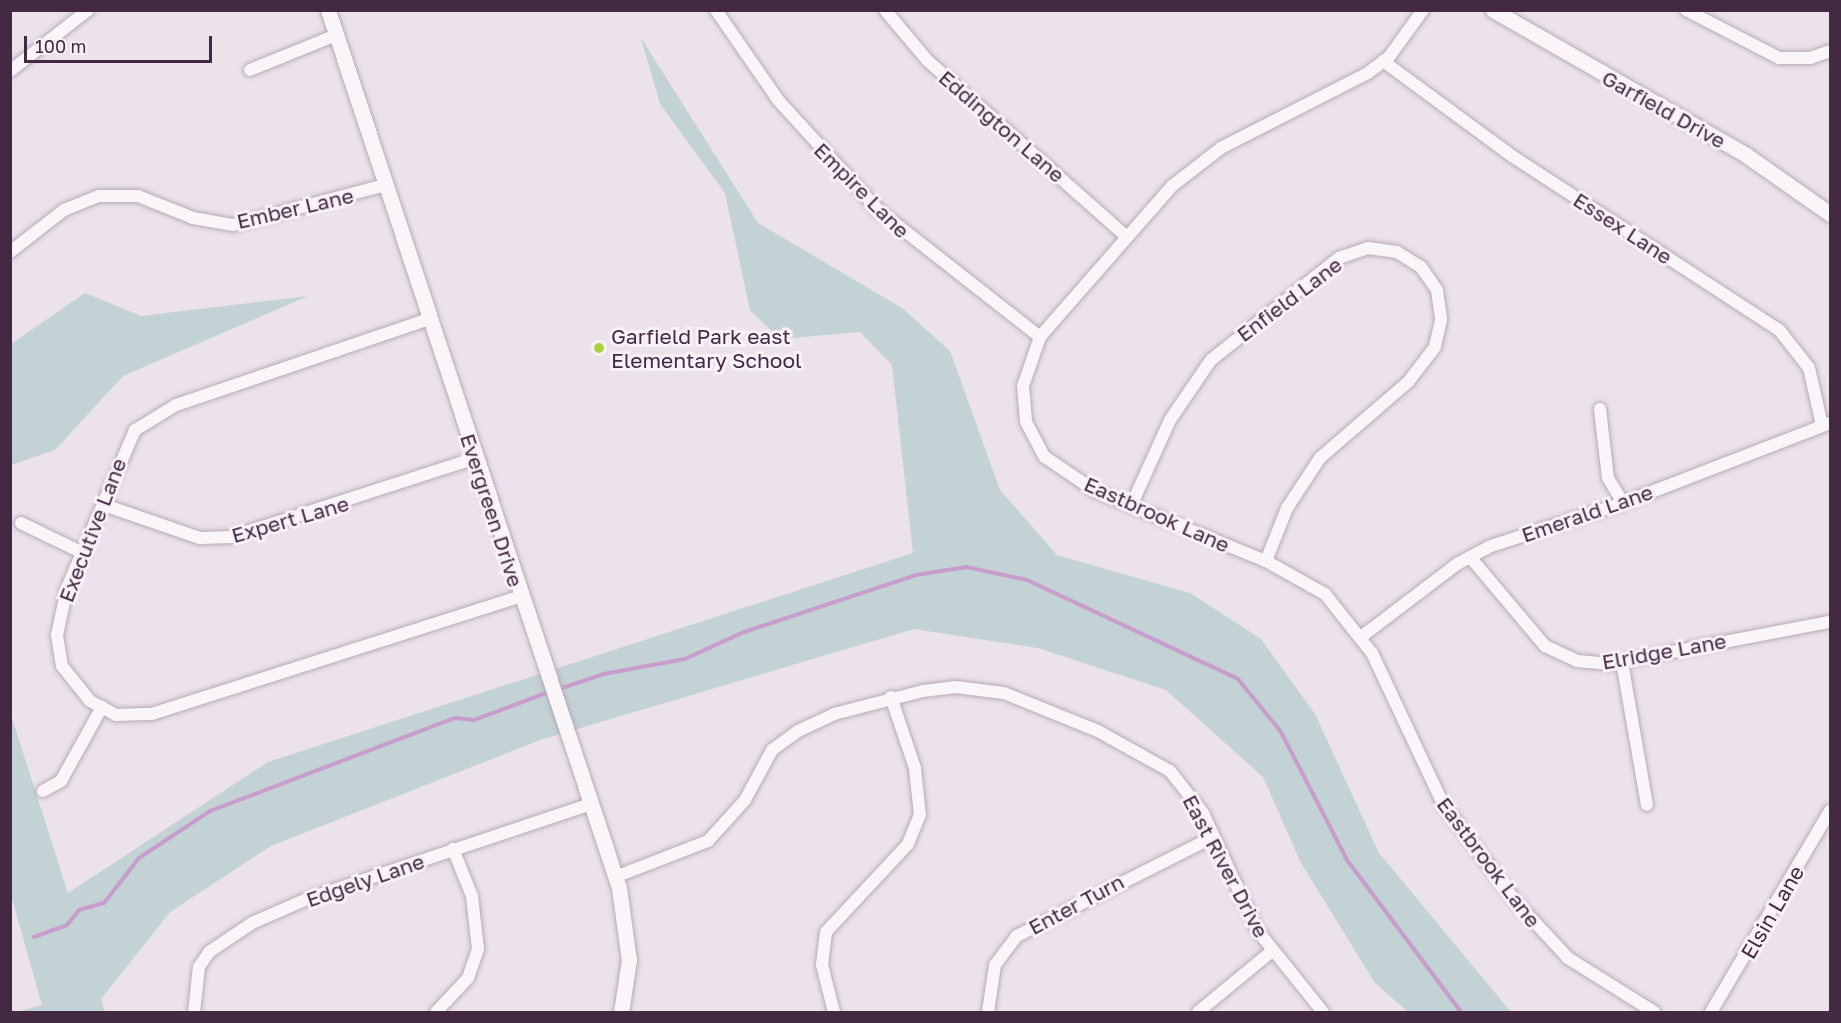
<!DOCTYPE html>
<style>
body{margin:0}
#map{position:relative;width:1841px;height:1023px;overflow:hidden;background:#ebe2ea;font-family:"Golos Text",sans-serif}
div>[style]{position:absolute}
.green>*{inset:0;background:#c2d2d5}
.stream>*{height:4px;margin:-2px;padding:0 2px;transform-origin:2px;border-radius:2px;background:#c89ccb}
.roads{filter:drop-shadow(0 0 2px #b9aab8) drop-shadow(0 0 2px #b9aab8)}
.minor>*{height:12px;margin:-6px;padding:0 6px;transform-origin:6px;border-radius:6px;background:#f9f5f8}
.tertiary>*{height:15px;margin:-7.5px;padding:0 7.5px;transform-origin:7.5px;border-radius:7.5px;background:#f9f5f8}
.dots>*{width:16px;height:16px;translate:-50% -50%;box-sizing:border-box;border:3px solid #f8f1f8;border-radius:50%}
span{translate:-50% -50%;white-space:nowrap;text-align:center;line-height:1.15;-webkit-text-stroke:6px #f8f1f8;paint-order:stroke}
.street-label{font-size:21px;color:#432942}
.poi-label{font-size:21px;color:#432942}
.left{translate:0 -50%;text-align:left}
.frame{position:absolute;inset:0;border:12px solid #432942;pointer-events:none}
.scale{position:absolute;left:24px;top:36px;width:188px;height:27px;box-sizing:border-box;border:3px solid #432942;border-top:0;padding-left:8px;font-size:18px;line-height:21px;white-space:nowrap;color:#432942;-webkit-text-stroke:4px #f8f1f8;paint-order:stroke}
</style>
<div id="map">
<div class="green">
<div style="clip-path:polygon(641px 38px,758px 223px,902px 308px,950px 351px,1000px 490px,1057px 555px,1190px 593px,1261px 639px,1315px 714px,1379px 853px,1511px 1012px,1408px 1012px,1375px 983px,1301px 863px,1263px 777px,1166px 690px,1038px 648px,914px 629px,540px 740px,271px 846px,170px 912px,101px 999px,105px 1012px,17px 1012px,42px 1005px,11px 895px,10px 712px,68px 893px,268px 762px,913px 553px,892px 365px,860px 332px,780px 339px,750px 310px,725px 193px,660px 104px)"></div>
<div style="clip-path:polygon(85px 293px,141px 316px,308px 296px,123px 376px,55px 450px,11px 465px,11px 344px)"></div>
</div>
<div class="stream">
<div style="left:556px;top:690px;width:51px;rotate:-18.4deg"></div>
<div style="left:604px;top:674px;width:82px;rotate:-10.5deg"></div>
<div style="left:685px;top:659px;width:65px;rotate:-24.6deg"></div>
<div style="left:744px;top:632px;width:181px;rotate:-18.3deg"></div>
<div style="left:916px;top:575px;width:51px;rotate:-9.1deg"></div>
<div style="left:966px;top:567px;width:62px;rotate:12deg"></div>
<div style="left:1027px;top:580px;width:233px;rotate:25.1deg"></div>
<div style="left:1238px;top:679px;width:68px;rotate:50.9deg"></div>
<div style="left:1281px;top:732px;width:144px;rotate:62.7deg"></div>
<div style="left:1347px;top:860px;width:190px;rotate:53.1deg"></div>
<div style="left:34px;top:937px;width:35px;rotate:-20deg"></div>
<div style="left:67px;top:925px;width:19px;rotate:-51deg"></div>
<div style="left:79px;top:910px;width:26px;rotate:-16deg"></div>
<div style="left:104px;top:903px;width:57px;rotate:-52.1deg"></div>
<div style="left:139px;top:858px;width:85px;rotate:-33.5deg"></div>
<div style="left:210px;top:811px;width:262px;rotate:-20.8deg"></div>
<div style="left:455px;top:718px;width:19px;rotate:6deg"></div>
<div style="left:474px;top:720px;width:80px;rotate:-20.5deg"></div>
</div>
<div class="roads">
<div class="minor">
<div style="left:716px;top:10px;width:109px;rotate:55.4deg"></div>
<div style="left:778px;top:100px;width:149px;rotate:47.7deg"></div>
<div style="left:878px;top:210px;width:206px;rotate:38.1deg"></div>
<div style="left:885px;top:10px;width:67px;rotate:49.9deg"></div>
<div style="left:928px;top:61px;width:263px;rotate:41.5deg"></div>
<div style="left:1423px;top:10px;width:58px;rotate:125.9deg"></div>
<div style="left:1389px;top:57px;width:26px;rotate:143deg"></div>
<div style="left:1368px;top:73px;width:165px;rotate:153deg"></div>
<div style="left:1221px;top:148px;width:62px;rotate:142.2deg"></div>
<div style="left:1172px;top:186px;width:201px;rotate:131.2deg"></div>
<div style="left:1040px;top:337px;width:52px;rotate:109.1deg"></div>
<div style="left:1023px;top:386px;width:36px;rotate:85deg"></div>
<div style="left:1026px;top:422px;width:40px;rotate:62deg"></div>
<div style="left:1045px;top:457px;width:60px;rotate:34.2deg"></div>
<div style="left:1095px;top:491px;width:185px;rotate:22.3deg"></div>
<div style="left:1266px;top:561px;width:68px;rotate:29.2deg"></div>
<div style="left:1325px;top:594px;width:75px;rotate:51.5deg"></div>
<div style="left:1372px;top:653px;width:167px;rotate:64.8deg"></div>
<div style="left:1443px;top:804px;width:122px;rotate:53.3deg"></div>
<div style="left:1516px;top:902px;width:76px;rotate:47.1deg"></div>
<div style="left:1568px;top:958px;width:102px;rotate:32.1deg"></div>
<div style="left:1686px;top:10px;width:105px;rotate:27.3deg"></div>
<div style="left:1779px;top:58px;width:31px"></div>
<div style="left:1810px;top:58px;width:21px;rotate:-19deg"></div>
<div style="left:1383px;top:61px;width:160px;rotate:36.4deg"></div>
<div style="left:1512px;top:156px;width:320px;rotate:33.1deg"></div>
<div style="left:1780px;top:331px;width:47px;rotate:51.9deg"></div>
<div style="left:1809px;top:368px;width:58px;rotate:77.2deg"></div>
<div style="left:250px;top:70px;width:93px;rotate:-22.1deg"></div>
<div style="left:10px;top:71px;width:99px;rotate:-38deg"></div>
<div style="left:10px;top:252px;width:68px;rotate:-37.9deg"></div>
<div style="left:64px;top:210px;width:38px;rotate:-22deg"></div>
<div style="left:99px;top:196px;width:39px"></div>
<div style="left:138px;top:196px;width:59px;rotate:21.8deg"></div>
<div style="left:193px;top:218px;width:41px;rotate:9.9deg"></div>
<div style="left:233px;top:225px;width:158px;rotate:-14.7deg"></div>
<div style="left:429px;top:319px;width:267px;rotate:161.2deg"></div>
<div style="left:176px;top:405px;width:48px;rotate:148.6deg"></div>
<div style="left:135px;top:430px;width:172px;rotate:113.3deg"></div>
<div style="left:67px;top:588px;width:48px;rotate:102deg"></div>
<div style="left:57px;top:635px;width:31px;rotate:81deg"></div>
<div style="left:62px;top:666px;width:45px;rotate:51.3deg"></div>
<div style="left:90px;top:701px;width:30px;rotate:28deg"></div>
<div style="left:116px;top:715px;width:36px;rotate:-2deg"></div>
<div style="left:152px;top:714px;width:387px;rotate:-17.7deg"></div>
<div style="left:1600px;top:409px;width:69px;rotate:83.4deg"></div>
<div style="left:1608px;top:478px;width:29px;rotate:59deg"></div>
<div style="left:104px;top:505px;width:102px;rotate:19deg"></div>
<div style="left:200px;top:538px;width:31px;rotate:-2deg"></div>
<div style="left:231px;top:537px;width:256px;rotate:-17.9deg"></div>
<div style="left:1131px;top:506px;width:94px;rotate:-65.6deg"></div>
<div style="left:1170px;top:420px;width:73px;rotate:-55.7deg"></div>
<div style="left:1211px;top:360px;width:164px;rotate:-38.6deg"></div>
<div style="left:1339px;top:258px;width:31px;rotate:-19deg"></div>
<div style="left:1368px;top:248px;width:29px;rotate:8deg"></div>
<div style="left:1397px;top:252px;width:28px;rotate:32deg"></div>
<div style="left:1421px;top:267px;width:28px;rotate:55deg"></div>
<div style="left:1437px;top:290px;width:30px;rotate:82deg"></div>
<div style="left:1441px;top:320px;width:28px;rotate:103deg"></div>
<div style="left:1435px;top:347px;width:44px;rotate:127.6deg"></div>
<div style="left:1408px;top:382px;width:116px;rotate:139.2deg"></div>
<div style="left:1320px;top:458px;width:60px;rotate:123.4deg"></div>
<div style="left:1287px;top:508px;width:57px;rotate:111.6deg"></div>
<div style="left:21px;top:523px;width:69px;rotate:25.8deg"></div>
<div style="left:1470px;top:557px;width:116px;rotate:49.9deg"></div>
<div style="left:1545px;top:646px;width:35px;rotate:25deg"></div>
<div style="left:1577px;top:661px;width:32px;rotate:5deg"></div>
<div style="left:1609px;top:664px;width:225px;rotate:-10.8deg"></div>
<div style="left:1361px;top:637px;width:121px;rotate:-37.2deg"></div>
<div style="left:1457px;top:564px;width:38px;rotate:-28deg"></div>
<div style="left:1491px;top:546px;width:139px;rotate:-18deg"></div>
<div style="left:1623px;top:503px;width:222px;rotate:-21.1deg"></div>
<div style="left:1622px;top:662px;width:145px;rotate:80.1deg"></div>
<div style="left:43px;top:791px;width:21px;rotate:-29deg"></div>
<div style="left:61px;top:781px;width:85px;rotate:-61deg"></div>
<div style="left:615px;top:877px;width:100px;rotate:-21.2deg"></div>
<div style="left:708px;top:841px;width:55px;rotate:-47.9deg"></div>
<div style="left:745px;top:800px;width:57px;rotate:-61.6deg"></div>
<div style="left:772px;top:750px;width:32px;rotate:-36deg"></div>
<div style="left:798px;top:731px;width:40px;rotate:-25deg"></div>
<div style="left:834px;top:714px;width:92px;rotate:-14.5deg"></div>
<div style="left:923px;top:691px;width:32px;rotate:-7deg"></div>
<div style="left:955px;top:687px;width:49px;rotate:7deg"></div>
<div style="left:1004px;top:693px;width:101px;rotate:22deg"></div>
<div style="left:1098px;top:731px;width:82px;rotate:29.1deg"></div>
<div style="left:1170px;top:771px;width:53px;rotate:51.8deg"></div>
<div style="left:1203px;top:813px;width:129px;rotate:65.2deg"></div>
<div style="left:1257px;top:930px;width:105px;rotate:51.2deg"></div>
<div style="left:194px;top:1012px;width:45px;rotate:-83.7deg"></div>
<div style="left:199px;top:967px;width:18px;rotate:-56deg"></div>
<div style="left:209px;top:952px;width:52px;rotate:-34deg"></div>
<div style="left:252px;top:923px;width:60px;rotate:-23.6deg"></div>
<div style="left:307px;top:899px;width:299px;rotate:-18.5deg"></div>
<div style="left:436px;top:1012px;width:47px;rotate:-46.7deg"></div>
<div style="left:468px;top:978px;width:31px;rotate:-71deg"></div>
<div style="left:478px;top:949px;width:53px;rotate:-96.5deg"></div>
<div style="left:472px;top:896px;width:51px;rotate:-112deg"></div>
<div style="left:834px;top:1012px;width:49px;rotate:-104.3deg"></div>
<div style="left:822px;top:965px;width:33px;rotate:-83deg"></div>
<div style="left:826px;top:932px;width:120px;rotate:-47deg"></div>
<div style="left:908px;top:844px;width:31px;rotate:-68deg"></div>
<div style="left:920px;top:815px;width:47px;rotate:-96.1deg"></div>
<div style="left:915px;top:768px;width:75px;rotate:-108.7deg"></div>
<div style="left:988px;top:1012px;width:48px;rotate:-81.5deg"></div>
<div style="left:995px;top:965px;width:36px;rotate:-53deg"></div>
<div style="left:1017px;top:936px;width:220px;rotate:-26.8deg"></div>
<div style="left:1198px;top:1012px;width:96px;rotate:-39.5deg"></div>
<div style="left:1711px;top:1012px;width:234px;rotate:-59.4deg"></div>
</div>
<div class="tertiary">
<div style="left:328px;top:10px;width:925px;rotate:71.66deg"></div>
<div style="left:619px;top:888px;width:73px;rotate:82.1deg"></div>
<div style="left:629px;top:960px;width:53px;rotate:98.7deg"></div>
<div style="left:1493px;top:10px;width:292px;rotate:29.8deg"></div>
<div style="left:1746px;top:155px;width:103px;rotate:35.1deg"></div>
</div>
</div>
<div class="dots">
<div style="left:599px;top:348px;background:#acd244"></div>
</div>
<div class="street-label">
<span style="left:1664px;top:109px;rotate:29deg">Garfield Drive</span>
<span style="left:1002px;top:126px;rotate:41deg">Eddington Lane</span>
<span style="left:862px;top:190px;rotate:45deg">Empire Lane</span>
<span style="left:295px;top:208px;rotate:-13deg">Ember Lane</span>
<span style="left:1623px;top:228px;rotate:33deg">Essex Lane</span>
<span style="left:1289px;top:299px;rotate:-37deg">Enfield Lane</span>
<span style="left:492px;top:510px;rotate:72deg">Evergreen Drive</span>
<span style="left:1587px;top:513px;rotate:-19deg">Emerald Lane</span>
<span style="left:1157px;top:514px;rotate:24deg">Eastbrook Lane</span>
<span style="left:290px;top:519px;rotate:-16deg">Expert Lane</span>
<span style="left:92px;top:530px;rotate:-69deg">Executive Lane</span>
<span style="left:1664px;top:651px;rotate:-10deg">Elridge Lane</span>
<span style="left:1489px;top:862px;rotate:53deg">Eastbrook Lane</span>
<span style="left:1226px;top:866px;rotate:62deg">East River Drive</span>
<span style="left:365px;top:880px;rotate:-19deg">Edgely Lane</span>
<span style="left:1076px;top:904px;rotate:-28deg">Enter Turn</span>
<span style="left:1772px;top:912px;rotate:-60deg">Elsin Lane</span>
</div>
<div class="poi-label">
<span class="left" style="left:611px;top:348px">Garfield Park east<br>Elementary School</span>
</div>
<div class="frame"></div>
<div class="scale">100 m</div>
</div>
